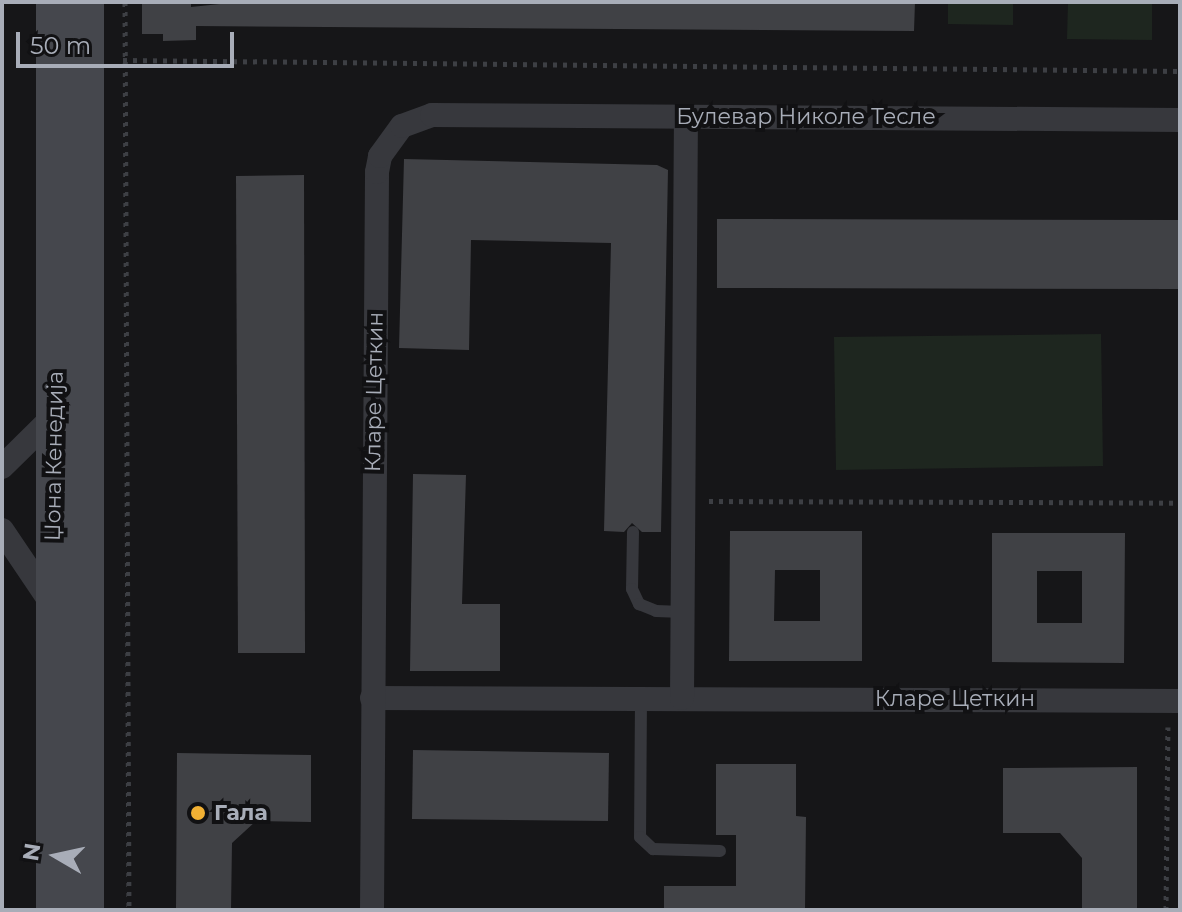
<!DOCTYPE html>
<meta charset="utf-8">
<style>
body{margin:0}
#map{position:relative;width:1182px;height:912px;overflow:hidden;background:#161618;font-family:Montserrat,sans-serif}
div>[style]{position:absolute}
.green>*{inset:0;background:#1e261f}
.building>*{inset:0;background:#404145}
.path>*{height:5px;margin-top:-2.5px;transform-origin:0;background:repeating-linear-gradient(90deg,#3d3f44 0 4px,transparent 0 10px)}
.lane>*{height:12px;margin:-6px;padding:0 6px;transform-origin:6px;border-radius:6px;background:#37383d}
.street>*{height:24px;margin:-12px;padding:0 12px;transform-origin:12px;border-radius:12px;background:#37383d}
.secondary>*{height:34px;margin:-17px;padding:0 17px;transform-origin:17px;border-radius:17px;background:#45474d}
.dots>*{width:22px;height:22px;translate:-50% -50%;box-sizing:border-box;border:4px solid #111113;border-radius:50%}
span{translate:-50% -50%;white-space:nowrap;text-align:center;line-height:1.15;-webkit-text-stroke:8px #111113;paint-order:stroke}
.street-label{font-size:22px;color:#a8adb8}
.poi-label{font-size:22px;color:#a8adb8;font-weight:700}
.left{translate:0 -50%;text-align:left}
.frame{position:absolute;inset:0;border:4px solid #a8adb8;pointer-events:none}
.north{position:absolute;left:16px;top:816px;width:80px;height:80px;-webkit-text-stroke:6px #111113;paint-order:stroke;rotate:279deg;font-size:22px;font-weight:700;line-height:32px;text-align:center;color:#a8adb8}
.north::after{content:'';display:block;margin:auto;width:28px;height:36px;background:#a8adb8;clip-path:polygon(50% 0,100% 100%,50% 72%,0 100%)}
.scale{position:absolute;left:16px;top:32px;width:218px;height:36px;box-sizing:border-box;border:4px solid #a8adb8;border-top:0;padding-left:10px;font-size:24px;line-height:28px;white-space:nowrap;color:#a8adb8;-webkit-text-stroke:6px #111113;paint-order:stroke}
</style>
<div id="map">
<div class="green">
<div style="clip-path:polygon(948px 2px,1013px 2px,1013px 25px,948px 24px)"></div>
<div style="clip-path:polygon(1068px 2px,1152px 2px,1152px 40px,1067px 39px)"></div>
<div style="clip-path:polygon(1101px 334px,1103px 466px,836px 470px,834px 337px)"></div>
</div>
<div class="building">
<div style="clip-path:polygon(142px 2px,191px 2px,191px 7px,239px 2px,915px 2px,914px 31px,196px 26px,196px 40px,163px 41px,163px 34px,142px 34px)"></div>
<div style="clip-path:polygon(404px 159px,657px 165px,668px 170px,661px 532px,642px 532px,632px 523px,624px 532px,604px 531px,611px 243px,471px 240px,469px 350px,399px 348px)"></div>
<div style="clip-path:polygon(304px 175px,305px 653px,238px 653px,236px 176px)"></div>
<div style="clip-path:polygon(717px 219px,1180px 220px,1180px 289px,717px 288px)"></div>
<div style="clip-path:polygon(413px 474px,466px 475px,462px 604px,500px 604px,500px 671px,410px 671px)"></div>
<div style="clip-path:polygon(evenodd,730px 531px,862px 531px,862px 661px,729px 661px,730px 531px,775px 570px,820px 570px,820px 621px,774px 621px,775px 570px)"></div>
<div style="clip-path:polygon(evenodd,992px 533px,1125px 533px,1124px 663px,992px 662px,992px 533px,1037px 571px,1082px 571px,1082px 623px,1037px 623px,1037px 571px)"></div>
<div style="clip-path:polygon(413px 750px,609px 753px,608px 821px,412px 819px)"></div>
<div style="clip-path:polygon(177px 753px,311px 755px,311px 822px,256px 821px,232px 843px,231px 910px,176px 910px)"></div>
<div style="clip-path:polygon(716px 764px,796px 764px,796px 816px,806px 817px,805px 910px,664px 910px,664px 886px,736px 886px,736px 835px,716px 835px)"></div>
<div style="clip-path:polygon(1137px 767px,1137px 910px,1082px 910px,1082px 858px,1060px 833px,1003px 833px,1003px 768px)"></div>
</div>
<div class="path">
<div style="left:125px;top:2px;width:908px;rotate:89.75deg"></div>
<div style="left:123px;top:60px;width:1057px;rotate:0.6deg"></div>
<div style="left:709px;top:501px;width:471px;rotate:0.2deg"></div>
<div style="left:1166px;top:910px;width:183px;rotate:-89.4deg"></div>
</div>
<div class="lane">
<div style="left:633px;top:532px;width:57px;rotate:91deg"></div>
<div style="left:632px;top:589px;width:17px;rotate:65deg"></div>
<div style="left:639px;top:604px;width:18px;rotate:22deg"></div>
<div style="left:656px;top:611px;width:27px;rotate:2deg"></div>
<div style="left:641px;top:698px;width:139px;rotate:90.4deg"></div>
<div style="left:640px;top:837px;width:18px;rotate:43deg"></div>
<div style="left:653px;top:849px;width:67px;rotate:1.7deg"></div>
</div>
<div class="street">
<div style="left:2px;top:467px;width:74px;rotate:-44.5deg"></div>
<div style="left:2px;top:530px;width:89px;rotate:56deg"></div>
<div style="left:372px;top:698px;width:808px;rotate:0.21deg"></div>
<div style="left:682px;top:698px;width:582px;rotate:-89.61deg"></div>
<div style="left:372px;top:910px;width:738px;rotate:-89.61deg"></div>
<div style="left:377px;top:172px;width:16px;rotate:-79deg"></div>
<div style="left:380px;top:156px;width:37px;rotate:-54deg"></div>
<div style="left:402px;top:126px;width:32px;rotate:-20deg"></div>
<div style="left:432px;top:115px;width:748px;rotate:0.38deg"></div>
</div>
<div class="secondary">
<div style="left:53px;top:910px;width:908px;rotate:-90deg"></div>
<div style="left:87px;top:910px;width:908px;rotate:-90deg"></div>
</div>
<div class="dots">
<div style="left:198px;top:813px;background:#f2b134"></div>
</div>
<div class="street-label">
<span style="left:806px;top:117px">Булевар Николе Тесле</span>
<span style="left:374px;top:392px;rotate:-89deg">Кларе Цеткин</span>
<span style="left:54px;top:456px;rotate:-89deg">Џона Кенедија</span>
<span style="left:955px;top:699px">Кларе Цеткин</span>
</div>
<div class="poi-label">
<span class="left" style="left:214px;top:813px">Гала</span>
</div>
<div class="frame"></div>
<div class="north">N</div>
<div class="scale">50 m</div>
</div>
